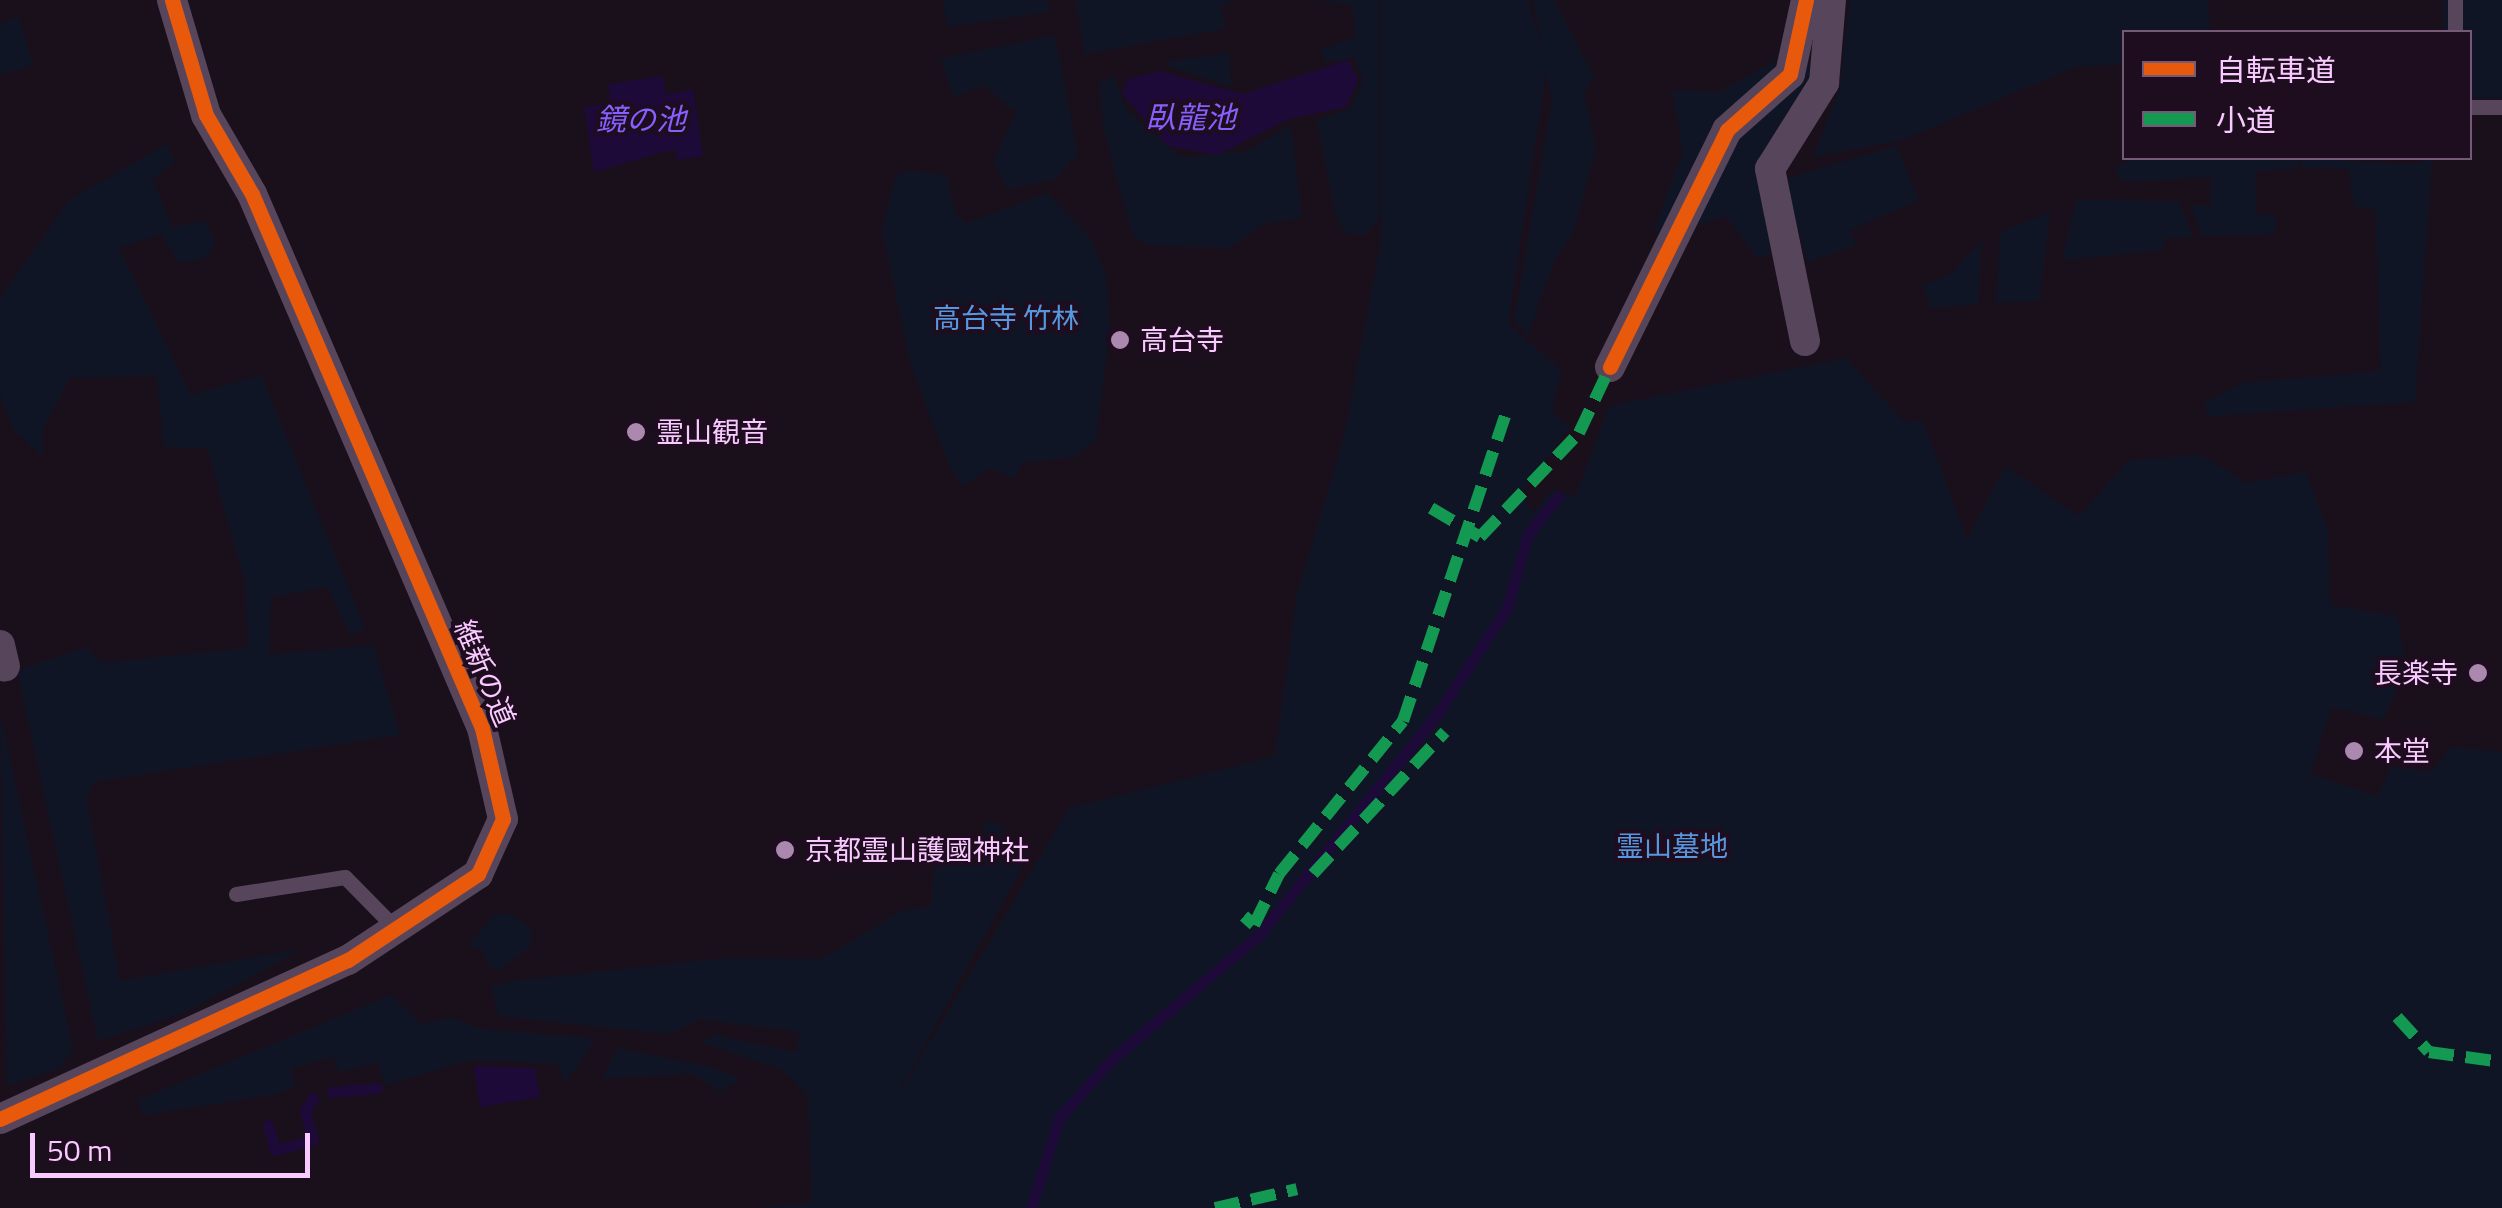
<!DOCTYPE html>
<meta charset="utf-8">
<style>
body{margin:0}
#map{position:relative;width:2502px;height:1208px;overflow:hidden;background:#1a101b;font-family:"Titillium Web","Noto Sans JP",sans-serif}
div>[style]{position:absolute}
.green>*{inset:0;background:#101526}
.water>*{inset:0;background:#1d0a38}
.stream>*{height:11px;margin:-5.5px;padding:0 5.5px;transform-origin:5.5px;border-radius:5.5px;background:#1d0a38}
.service>*{height:15px;margin:-7.5px;padding:0 7.5px;transform-origin:7.5px;border-radius:7.5px;background:#57455c}
.minor>*{height:30px;margin:-15px;padding:0 15px;transform-origin:15px;border-radius:15px;background:#57455c}
.quiet>*{height:12px;margin-top:-6px;transform-origin:0;background:repeating-linear-gradient(90deg,#139951 0 25px,transparent 0 37px)}
.cycleway>*{height:15px;margin:-7.5px;padding:0 7.5px;transform-origin:7.5px;border-radius:7.5px;background:#e8590c}
.dots>*{width:28px;height:28px;translate:-50% -50%;box-sizing:border-box;border:5px solid #1e0c1f;border-radius:50%}
span{translate:-50% -50%;white-space:nowrap;text-align:center;line-height:1.15;-webkit-text-stroke:8px #1e0c1f;paint-order:stroke}
.park-label{font-size:28px;color:#5797de}
.poi-label{font-size:28px;color:#f9caff}
.left{translate:0 -50%;text-align:left}
.right{translate:-100% -50%;text-align:right}
.street-label{font-size:28px;color:#f9caff}
.water-label{font-size:30px;color:#8560ff;font-style:italic}
.legend{position:absolute;left:2122px;top:30px;width:350px;height:130px;box-sizing:border-box;background:#1e0c1f;border:2px solid #765879;margin:0;padding:12px 18px;list-style:none;font-size:30px;color:#f9caff}
.legend li{display:flex;align-items:center;gap:20px;height:50px}
.legend b{width:50px;border:2px solid #765879}
.scale{position:absolute;left:30px;top:1133px;width:280px;height:45px;box-sizing:border-box;border:5px solid #f9caff;border-top:0;padding-left:12px;font-size:30px;line-height:35px;white-space:nowrap;color:#f9caff;-webkit-text-stroke:8px #1e0c1f;paint-order:stroke}
</style>
<div id="map">
<div class="green">
<div style="clip-path:polygon(943px 0,1047px 0,1049px 12px,947px 27px)"></div>
<div style="clip-path:polygon(1075px 0,1230px 0,1231px 3px,1221px 5px,1225px 29px,1085px 54px)"></div>
<div style="clip-path:polygon(1314px 0,1378px 0,1379px 218px,1365px 236px,1344px 232px,1336px 216px,1317px 121px,1352px 107px,1363px 80px,1355px 58px,1326px 62px,1320px 50px,1356px 37px,1352px 5px)"></div>
<div style="clip-path:polygon(1380px 0,1528px 0,1547px 66px,1508px 324px,1561px 370px,1552px 412px,1570px 426px,1521px 495px,1534px 511px,1553px 489px,1575px 497px,1609px 406px,1846px 358px,1904px 422px,1923px 421px,1967px 539px,2005px 466px,2079px 516px,2128px 461px,2200px 454px,2247px 483px,2306px 472px,2328px 531px,2330px 605px,2397px 616px,2407px 669px,2383px 719px,2332px 707px,2310px 774px,2378px 796px,2391px 767px,2432px 772px,2451px 747px,2502px 752px,2502px 1208px,758px 1208px,812px 1203px,808px 1096px,783px 1070px,701px 1042px,715px 1035px,797px 1052px,799px 1032px,699px 1019px,671px 1034px,498px 1016px,492px 986px,513px 981px,726px 958px,822px 959px,901px 911px,931px 906px,934px 866px,980px 865px,985px 821px,1001px 824px,1007px 852px,1031px 851px,884px 1119px,1069px 808px,1275px 756px,1297px 594px,1344px 437px,1381px 241px)"></div>
<div style="clip-path:polygon(1533px 0,1554px 0,1594px 76px,1584px 92px,1596px 148px,1574px 232px,1553px 262px,1528px 336px,1514px 321px,1552px 100px)"></div>
<div style="clip-path:polygon(1850px 0,2208px 0,2210px 32px,2124px 32px,2124px 64px,2076px 67px,1902px 140px,1813px 157px,1839px 91px)"></div>
<div style="clip-path:polygon(2443px 0,2502px 0,2502px 98px,2470px 98px,2470px 32px,2443px 32px)"></div>
<div style="clip-path:polygon(19px 17px,33px 65px,0 75px,0 23px)"></div>
<div style="clip-path:polygon(1055px 35px,1078px 154px,1054px 180px,1007px 189px,994px 161px,1016px 112px,984px 85px,954px 97px,940px 59px)"></div>
<div style="clip-path:polygon(1229px 52px,1231px 87px,1168px 66px,1168px 62px)"></div>
<div style="clip-path:polygon(1778px 59px,1780px 72px,1804px 60px,1815px 67px,1761px 182px,1771px 255px,1756px 256px,1726px 216px,1662px 237px,1654px 230px,1683px 152px,1672px 90px,1720px 92px)"></div>
<div style="clip-path:polygon(1114px 76px,1126px 109px,1181px 158px,1247px 151px,1291px 125px,1302px 218px,1264px 224px,1229px 248px,1147px 245px,1132px 234px,1104px 131px,1099px 83px)"></div>
<div style="clip-path:polygon(167px 144px,175px 162px,152px 179px,172px 227px,207px 221px,215px 245px,206px 258px,179px 263px,161px 234px,119px 248px,191px 395px,261px 375px,365px 629px,350px 634px,328px 587px,271px 597px,269px 655px,373px 645px,400px 735px,93px 782px,87px 800px,120px 981px,302px 949px,184px 1013px,98px 1041px,17px 670px,86px 647px,102px 663px,248px 648px,245px 582px,207px 448px,164px 447px,157px 376px,70px 378px,43px 429px,42px 457px,13px 429px,0 393px,0 299px,69px 200px)"></div>
<div style="clip-path:polygon(1896px 146px,1919px 200px,1850px 230px,1856px 245px,1807px 262px,1785px 179px)"></div>
<div style="clip-path:polygon(2133px 158px,2297px 158px,2298px 169px,2255px 171px,2256px 214px,2275px 215px,2275px 234px,2202px 236px,2191px 206px,2211px 206px,2211px 177px,2123px 182px,2115px 168px)"></div>
<div style="clip-path:polygon(2300px 158px,2411px 165px,2432px 158px,2415px 402px,2209px 416px,2204px 403px,2242px 383px,2381px 371px,2375px 210px,2354px 206px,2349px 169px,2301px 168px)"></div>
<div style="clip-path:polygon(909px 171px,947px 175px,956px 214px,967px 223px,1048px 193px,1091px 239px,1106px 275px,1110px 330px,1096px 440px,1074px 457px,1023px 463px,1014px 478px,988px 468px,964px 486px,951px 470px,911px 365px,882px 230px,896px 175px)"></div>
<div style="clip-path:polygon(2076px 200px,2179px 201px,2193px 237px,2164px 238px,2163px 250px,2062px 260px)"></div>
<div style="clip-path:polygon(2050px 212px,2039px 301px,1996px 303px,2000px 233px)"></div>
<div style="clip-path:polygon(1982px 240px,1978px 304px,1931px 308px,1922px 285px,1948px 276px)"></div>
<div style="clip-path:polygon(0 713px,73px 1049px,60px 1068px,7px 1086px)"></div>
<div style="clip-path:polygon(512px 914px,530px 929px,532px 945px,499px 970px,489px 967px,482px 949px,468px 946px,493px 915px)"></div>
<div style="clip-path:polygon(391px 995px,422px 1024px,453px 1018px,481px 1029px,596px 1039px,565px 1083px,557px 1064px,471px 1060px,385px 1085px,378px 1063px,339px 1072px,333px 1057px,291px 1069px,295px 1087px,277px 1094px,144px 1115px,140px 1108px,138px 1100px)"></div>
<div style="clip-path:polygon(617px 1048px,710px 1067px,740px 1078px,720px 1092px,694px 1074px,602px 1078px)"></div>
</div>
<div class="water">
<div style="clip-path:polygon(1348px 60px,1358px 80px,1346px 107px,1289px 119px,1217px 155px,1167px 146px,1122px 94px,1128px 79px,1159px 71px,1243px 94px)"></div>
<div style="clip-path:polygon(663px 76px,666px 94px,693px 90px,703px 156px,677px 160px,675px 149px,594px 172px,584px 107px,611px 103px,608px 84px)"></div>
<div style="clip-path:polygon(474px 1066px,535px 1068px,540px 1097px,480px 1107px)"></div>
</div>
<div class="stream">
<div style="left:332px;top:1092px;width:45px;rotate:-5.1deg"></div>
<div style="left:268px;top:1125px;width:26px;rotate:74deg"></div>
<div style="left:275px;top:1150px;width:39px;rotate:-15deg"></div>
<div style="left:313px;top:1140px;width:30px;rotate:-105deg"></div>
<div style="left:305px;top:1111px;width:15px;rotate:-58deg"></div>
<div style="left:1031px;top:1208px;width:94px;rotate:-72.7deg"></div>
<div style="left:1059px;top:1118px;width:78px;rotate:-48.1deg"></div>
<div style="left:1111px;top:1060px;width:194px;rotate:-40.2deg"></div>
<div style="left:1259px;top:935px;width:282px;rotate:-51.1deg"></div>
<div style="left:1436px;top:716px;width:129px;rotate:-56.7deg"></div>
<div style="left:1507px;top:608px;width:77px;rotate:-74.2deg"></div>
<div style="left:1528px;top:534px;width:48px;rotate:-51.7deg"></div>
</div>
<div class="service">
<div style="left:2455px;top:32px;width:32px;rotate:-90deg"></div>
<div style="left:2470px;top:107px;width:32px"></div>
<div style="left:236px;top:894px;width:110px;rotate:-8.9deg"></div>
<div style="left:345px;top:877px;width:74px;rotate:45.5deg"></div>
</div>
<div class="minor">
<div style="left:1805px;top:341px;width:176px;rotate:-101.5deg"></div>
<div style="left:1770px;top:169px;width:102px;rotate:-57.9deg"></div>
<div style="left:1824px;top:83px;width:83px;rotate:-85.2deg"></div>
<div style="left:1610px;top:367px;width:264px;rotate:-63.7deg"></div>
<div style="left:1727px;top:130px;width:84px;rotate:-41.6deg"></div>
<div style="left:1790px;top:74px;width:76px;rotate:-77.8deg"></div>
<div style="left:0;top:645px;width:22px;rotate:77deg"></div>
<div style="left:0;top:1119px;width:383px;rotate:-24.6deg"></div>
<div style="left:348px;top:960px;width:156px;rotate:-33.5deg"></div>
<div style="left:478px;top:874px;width:60px;rotate:-65.6deg"></div>
<div style="left:503px;top:819px;width:93px;rotate:-103deg"></div>
<div style="left:482px;top:728px;width:581px;rotate:-113.3deg"></div>
<div style="left:252px;top:194px;width:91px;rotate:-120.2deg"></div>
<div style="left:206px;top:115px;width:120px;rotate:-106.5deg"></div>
</div>
<div class="quiet">
<div style="left:1431px;top:508px;width:57px;rotate:30.6deg"></div>
<div style="left:1480px;top:537px;width:144px;rotate:-46.4deg"></div>
<div style="left:1579px;top:433px;width:73px;rotate:-64.8deg"></div>
<div style="left:1313px;top:874px;width:194px;rotate:-47.1deg"></div>
<div style="left:1244px;top:916px;width:13px;rotate:42deg"></div>
<div style="left:1254px;top:925px;width:57px;rotate:-63.9deg"></div>
<div style="left:1279px;top:874px;width:197px;rotate:-51deg"></div>
<div style="left:1403px;top:721px;width:322px;rotate:-71.5deg"></div>
<div style="left:2397px;top:1017px;width:47px;rotate:47.6deg"></div>
<div style="left:2429px;top:1052px;width:74px;rotate:7.8deg"></div>
<div style="left:1215px;top:1208px;width:84px;rotate:-13deg"></div>
</div>
<div class="cycleway">
<div style="left:1610px;top:367px;width:264px;rotate:-63.7deg"></div>
<div style="left:1727px;top:130px;width:84px;rotate:-41.6deg"></div>
<div style="left:1790px;top:74px;width:76px;rotate:-77.8deg"></div>
<div style="left:0;top:1119px;width:383px;rotate:-24.6deg"></div>
<div style="left:348px;top:960px;width:156px;rotate:-33.5deg"></div>
<div style="left:478px;top:874px;width:60px;rotate:-65.6deg"></div>
<div style="left:503px;top:819px;width:93px;rotate:-103deg"></div>
<div style="left:482px;top:728px;width:581px;rotate:-113.3deg"></div>
<div style="left:252px;top:194px;width:91px;rotate:-120.2deg"></div>
<div style="left:206px;top:115px;width:120px;rotate:-106.5deg"></div>
</div>
<div class="dots">
<div style="left:1120px;top:340px;background:#ab89af"></div>
<div style="left:636px;top:432px;background:#ab89af"></div>
<div style="left:2478px;top:673px;background:#ab89af"></div>
<div style="left:2354px;top:751px;background:#ab89af"></div>
<div style="left:785px;top:850px;background:#ab89af"></div>
</div>
<div class="park-label">
<span style="left:1006px;top:318px">高台寺 竹林</span>
<span style="left:1672px;top:846px">霊山墓地</span>
</div>
<div class="poi-label">
<span class="left" style="left:1140px;top:340px">高台寺</span>
<span class="left" style="left:656px;top:432px">霊山観音</span>
<span class="right" style="left:2458px;top:673px">長楽寺</span>
<span class="left" style="left:2374px;top:751px">本堂</span>
<span class="left" style="left:805px;top:850px">京都霊山護國神社</span>
</div>
<div class="street-label">
<span style="left:485px;top:673px;rotate:67deg">維新の道</span>
</div>
<div class="water-label">
<span style="left:1191px;top:117px">臥龍池</span>
<span style="left:641px;top:119px">鏡の池</span>
</div>
<ul class="legend">
<li><b style="height:12px;background:#e8590c"></b>自転車道</li>
<li><b style="height:12px;background:#139951"></b>小道</li>
</ul>
<div class="scale">50 m</div>
</div>
